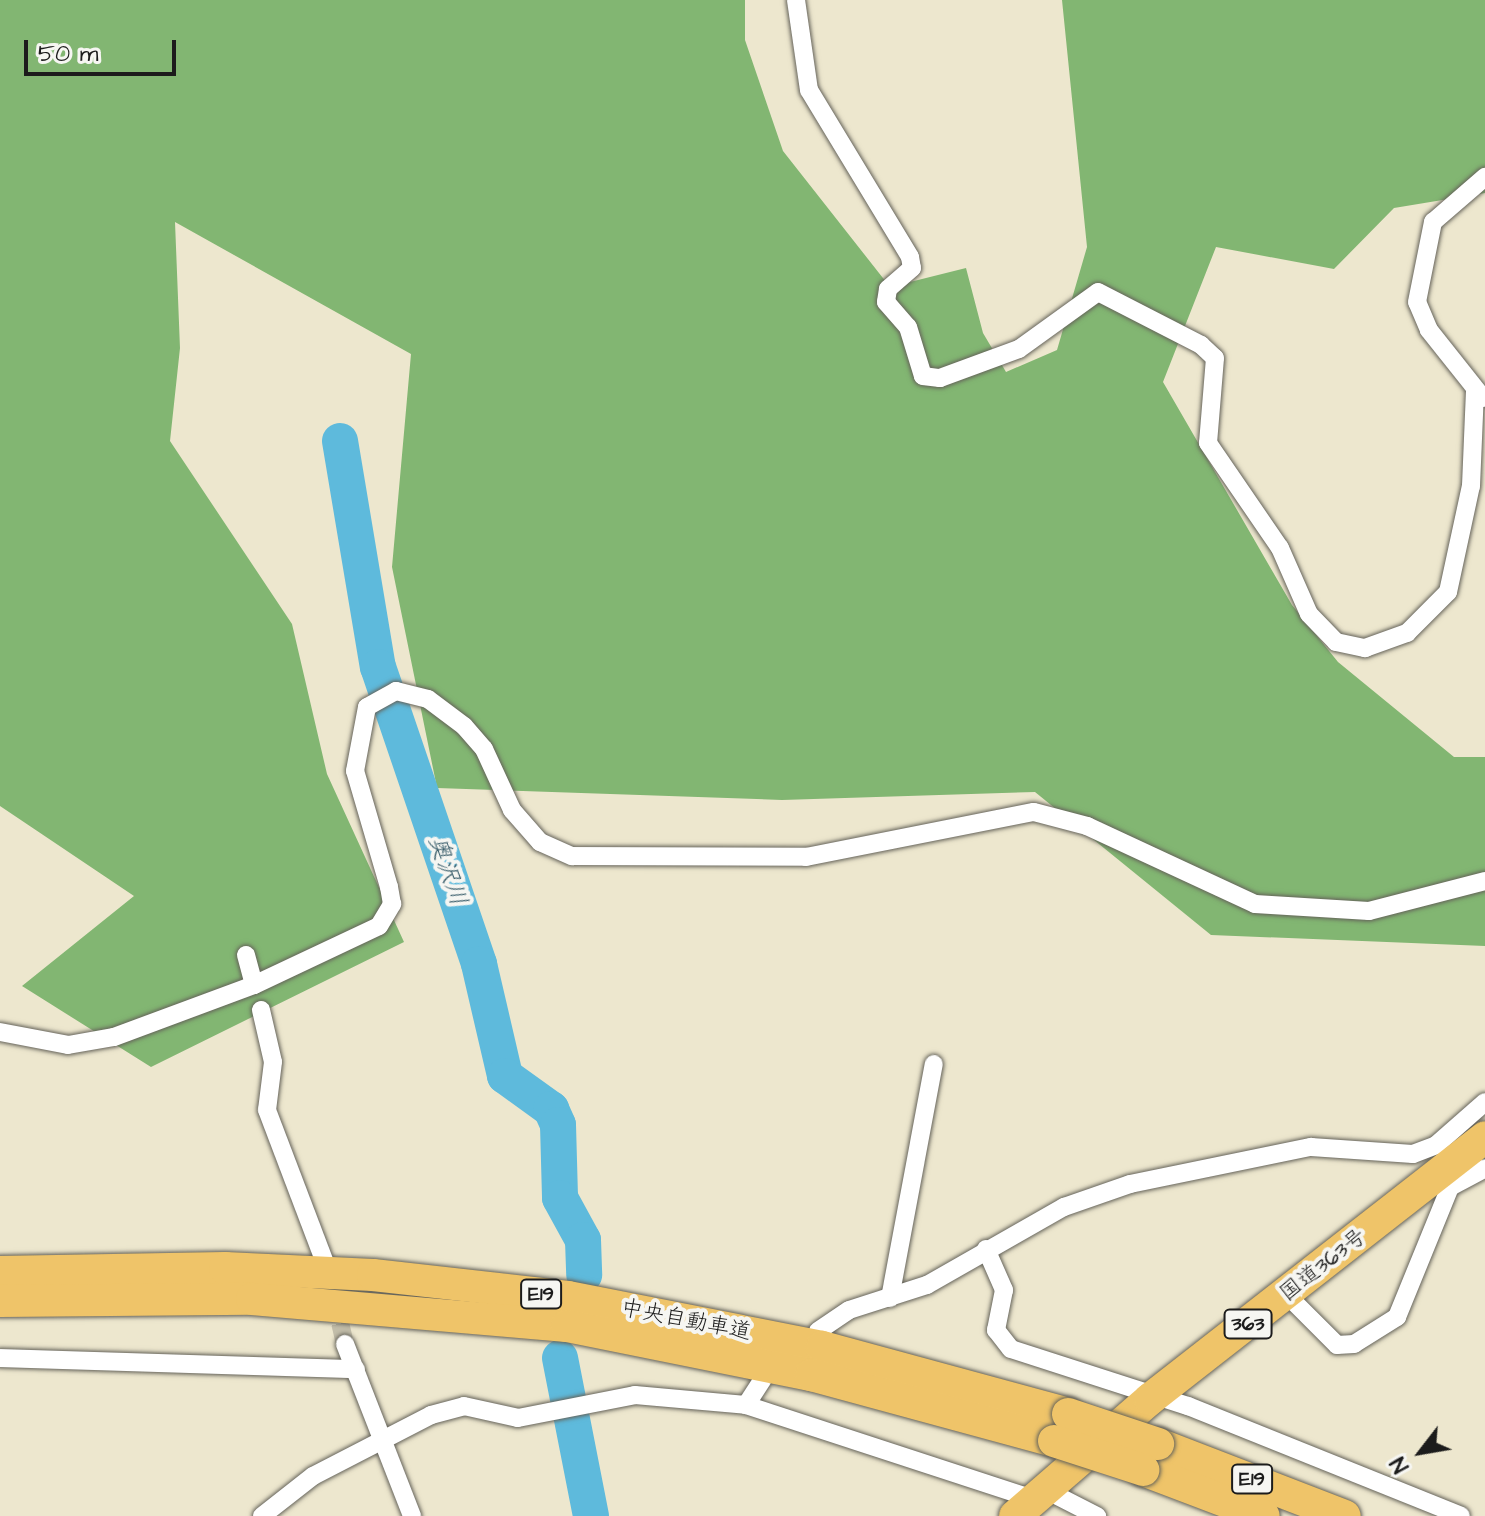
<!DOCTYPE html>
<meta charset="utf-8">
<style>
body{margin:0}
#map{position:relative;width:1485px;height:1516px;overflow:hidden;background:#ede7ce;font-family:"Architects Daughter","Klee One",sans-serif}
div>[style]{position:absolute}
.forest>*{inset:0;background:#82b672}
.river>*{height:36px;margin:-18px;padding:0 18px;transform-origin:18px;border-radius:18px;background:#5ebadc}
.street-tunnel>*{height:18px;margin-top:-9px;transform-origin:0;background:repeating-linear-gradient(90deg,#c3beaa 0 18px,transparent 0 27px)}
.roads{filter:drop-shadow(0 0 2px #65635a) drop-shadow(0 0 2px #65635a)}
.street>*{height:18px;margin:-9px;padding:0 9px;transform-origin:9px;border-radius:9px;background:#fff}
.highway>*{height:32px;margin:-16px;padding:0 16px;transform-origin:16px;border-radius:16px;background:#efc469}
.bridges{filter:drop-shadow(0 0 2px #65635a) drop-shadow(0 0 2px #65635a)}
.highway-bridge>*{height:32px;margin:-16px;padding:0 16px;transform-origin:16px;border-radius:16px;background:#efc469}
span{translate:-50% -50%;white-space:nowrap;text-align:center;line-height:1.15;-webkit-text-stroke:8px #f6f6f2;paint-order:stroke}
.shield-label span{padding:2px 6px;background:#f6f6f2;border:2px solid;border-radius:6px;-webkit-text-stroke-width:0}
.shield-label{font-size:20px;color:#1c1c1c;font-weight:700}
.street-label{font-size:22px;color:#1c1c1c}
.water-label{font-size:24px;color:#365b69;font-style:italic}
.north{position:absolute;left:1381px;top:1412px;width:80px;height:80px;-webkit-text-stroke:6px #f6f6f2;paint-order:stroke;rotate:239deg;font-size:22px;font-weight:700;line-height:32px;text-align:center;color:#1c1c1c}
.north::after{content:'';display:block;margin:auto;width:28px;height:36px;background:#1c1c1c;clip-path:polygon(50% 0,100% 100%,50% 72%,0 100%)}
.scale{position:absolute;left:24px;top:40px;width:152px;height:36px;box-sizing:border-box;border:4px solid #1c1c1c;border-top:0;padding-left:10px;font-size:24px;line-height:28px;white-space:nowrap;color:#1c1c1c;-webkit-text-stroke:6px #f6f6f2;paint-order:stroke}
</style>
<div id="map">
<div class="forest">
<div style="clip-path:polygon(0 0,745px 0,745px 40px,783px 151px,890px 287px,966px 268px,983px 333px,1006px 372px,1057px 350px,1087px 247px,1062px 0,1485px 0,1485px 193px,1394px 208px,1334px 269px,1216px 247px,1163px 382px,1292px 605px,1338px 662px,1454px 757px,1485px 757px,1485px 946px,1211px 935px,1035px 792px,782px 800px,437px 788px,392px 567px,411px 354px,175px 222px,180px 348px,170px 441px,292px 624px,327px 774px,404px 942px,151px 1067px,22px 986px,134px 896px,0 806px)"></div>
</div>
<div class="river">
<div style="left:340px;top:441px;width:229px;rotate:80.5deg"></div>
<div style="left:378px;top:667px;width:314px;rotate:71.2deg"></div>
<div style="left:479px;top:964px;width:115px;rotate:76.9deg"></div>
<div style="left:505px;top:1076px;width:57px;rotate:35.7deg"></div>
<div style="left:551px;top:1109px;width:17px;rotate:66deg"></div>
<div style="left:558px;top:1125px;width:73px;rotate:88.4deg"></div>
<div style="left:560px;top:1198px;width:48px;rotate:61.3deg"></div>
<div style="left:583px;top:1240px;width:35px;rotate:88deg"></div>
<div style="left:560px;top:1358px;width:161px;rotate:78.9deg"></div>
</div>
<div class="street-tunnel">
<div style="left:328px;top:1271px;width:75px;rotate:76.9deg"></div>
</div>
<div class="roads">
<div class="street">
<div style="left:796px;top:0;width:91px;rotate:81.8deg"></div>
<div style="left:809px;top:90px;width:195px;rotate:58.8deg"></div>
<div style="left:910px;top:257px;width:11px;rotate:80deg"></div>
<div style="left:912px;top:268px;width:32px;rotate:139deg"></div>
<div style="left:888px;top:289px;width:13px;rotate:99deg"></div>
<div style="left:886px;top:302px;width:33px;rotate:49deg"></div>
<div style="left:908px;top:327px;width:51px;rotate:73deg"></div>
<div style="left:923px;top:376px;width:17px;rotate:7deg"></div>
<div style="left:940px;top:378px;width:84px;rotate:-20.2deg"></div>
<div style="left:1019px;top:349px;width:97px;rotate:-35.8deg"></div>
<div style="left:1098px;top:292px;width:116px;rotate:27.2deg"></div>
<div style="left:1201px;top:345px;width:19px;rotate:43deg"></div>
<div style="left:1215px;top:358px;width:85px;rotate:94.7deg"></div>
<div style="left:1208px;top:443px;width:127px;rotate:55.6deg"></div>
<div style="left:1280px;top:548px;width:72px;rotate:66.3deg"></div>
<div style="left:1309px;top:614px;width:39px;rotate:46deg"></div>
<div style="left:1336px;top:642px;width:30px;rotate:12deg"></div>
<div style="left:1365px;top:648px;width:45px;rotate:-19.7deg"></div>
<div style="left:1407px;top:633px;width:58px;rotate:-45deg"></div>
<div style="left:1448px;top:592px;width:108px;rotate:-77.8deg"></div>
<div style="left:1471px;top:486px;width:96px;rotate:-87.6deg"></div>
<div style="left:1483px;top:398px;width:87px;rotate:-128.5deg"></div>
<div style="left:1429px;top:330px;width:30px;rotate:-113deg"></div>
<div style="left:1417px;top:302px;width:82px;rotate:-78.7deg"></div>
<div style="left:1433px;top:222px;width:69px;rotate:-40.9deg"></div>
<div style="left:246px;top:955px;width:31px;rotate:75deg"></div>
<div style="left:261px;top:1010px;width:53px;rotate:77deg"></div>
<div style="left:273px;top:1062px;width:48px;rotate:97.1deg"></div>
<div style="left:267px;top:1110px;width:172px;rotate:69.2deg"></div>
<div style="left:0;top:1032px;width:69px;rotate:10.8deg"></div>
<div style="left:68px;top:1045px;width:47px;rotate:-9.9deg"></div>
<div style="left:114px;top:1037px;width:149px;rotate:-20.4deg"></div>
<div style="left:254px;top:985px;width:138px;rotate:-25.3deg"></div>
<div style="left:379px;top:926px;width:26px;rotate:-59deg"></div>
<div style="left:392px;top:904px;width:17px;rotate:-100deg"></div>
<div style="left:389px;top:887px;width:121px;rotate:-106.3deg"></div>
<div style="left:355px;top:771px;width:65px;rotate:-79.4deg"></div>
<div style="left:367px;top:707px;width:33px;rotate:-29deg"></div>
<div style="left:396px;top:691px;width:33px;rotate:14deg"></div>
<div style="left:428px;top:699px;width:45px;rotate:36.9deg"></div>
<div style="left:464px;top:726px;width:30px;rotate:49deg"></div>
<div style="left:484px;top:749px;width:67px;rotate:65.3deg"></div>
<div style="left:512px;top:810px;width:43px;rotate:48.8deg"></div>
<div style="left:540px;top:842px;width:35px;rotate:24deg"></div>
<div style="left:572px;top:856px;width:234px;rotate:0.2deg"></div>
<div style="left:806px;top:857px;width:232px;rotate:-11.2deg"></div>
<div style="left:1034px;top:812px;width:55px;rotate:14.8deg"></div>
<div style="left:1087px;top:826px;width:185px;rotate:24.9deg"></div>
<div style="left:1255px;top:904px;width:114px;rotate:3.5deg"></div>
<div style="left:1369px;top:911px;width:120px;rotate:-14.5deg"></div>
<div style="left:1450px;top:1187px;width:40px;rotate:-28deg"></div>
<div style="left:986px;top:1249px;width:45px;rotate:66.3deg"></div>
<div style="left:1004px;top:1290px;width:41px;rotate:101.3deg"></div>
<div style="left:996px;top:1330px;width:24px;rotate:52deg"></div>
<div style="left:1011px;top:1349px;width:186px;rotate:17.9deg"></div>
<div style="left:1188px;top:1406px;width:294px;rotate:21.9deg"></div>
<div style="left:1286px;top:1294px;width:72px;rotate:45deg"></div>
<div style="left:1337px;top:1345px;width:17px;rotate:-3deg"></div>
<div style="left:1354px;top:1344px;width:51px;rotate:-32.1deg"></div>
<div style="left:1397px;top:1317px;width:140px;rotate:-67.8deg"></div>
<div style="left:1450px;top:1187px;width:17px;rotate:-123deg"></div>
<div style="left:890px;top:1298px;width:238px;rotate:-79.4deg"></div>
<div style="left:818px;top:1331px;width:37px;rotate:-34deg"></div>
<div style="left:849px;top:1310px;width:82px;rotate:-17.8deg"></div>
<div style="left:927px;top:1285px;width:158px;rotate:-29.7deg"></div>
<div style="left:1064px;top:1207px;width:70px;rotate:-19.2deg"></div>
<div style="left:1130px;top:1184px;width:185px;rotate:-11.6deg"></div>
<div style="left:1311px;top:1147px;width:102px;rotate:3.9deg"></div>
<div style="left:1413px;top:1154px;width:25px;rotate:-21deg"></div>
<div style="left:1436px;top:1145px;width:65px;rotate:-41.3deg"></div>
<div style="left:345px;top:1344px;width:185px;rotate:68.7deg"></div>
<div style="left:0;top:1358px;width:356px;rotate:1.8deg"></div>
<div style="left:746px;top:1405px;width:30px;rotate:-57deg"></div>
<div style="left:1042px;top:1488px;width:62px;rotate:27deg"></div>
<div style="left:262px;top:1516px;width:65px;rotate:-38.1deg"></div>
<div style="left:313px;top:1476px;width:133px;rotate:-27.3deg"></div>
<div style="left:431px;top:1415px;width:34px;rotate:-15deg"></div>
<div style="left:464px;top:1406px;width:55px;rotate:12.5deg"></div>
<div style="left:518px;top:1418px;width:119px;rotate:-11.1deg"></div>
<div style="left:635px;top:1395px;width:111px;rotate:5.1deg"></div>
<div style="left:746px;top:1405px;width:299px;rotate:18.1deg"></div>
</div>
<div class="highway">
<div style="left:0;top:1272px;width:225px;rotate:-1deg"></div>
<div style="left:225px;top:1268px;width:148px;rotate:2.7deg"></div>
<div style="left:373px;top:1275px;width:196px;rotate:6.4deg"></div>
<div style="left:568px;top:1297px;width:259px;rotate:11.1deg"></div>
<div style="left:822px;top:1347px;width:255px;rotate:15.2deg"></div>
<div style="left:0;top:1301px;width:252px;rotate:-0.5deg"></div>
<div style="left:252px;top:1299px;width:316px;rotate:4.9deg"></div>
<div style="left:567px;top:1326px;width:249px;rotate:11.4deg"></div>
<div style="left:811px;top:1375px;width:252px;rotate:15.2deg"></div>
<div style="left:1158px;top:1444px;width:200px;rotate:21.1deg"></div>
<div style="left:1143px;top:1470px;width:129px;rotate:20.8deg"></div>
<div style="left:1015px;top:1516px;width:179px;rotate:-40.9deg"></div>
<div style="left:1150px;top:1399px;width:425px;rotate:-38deg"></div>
</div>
</div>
<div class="bridges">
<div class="highway-bridge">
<div style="left:1068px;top:1414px;width:95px;rotate:18.4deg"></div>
<div style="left:1054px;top:1441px;width:94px;rotate:18deg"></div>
</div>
</div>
<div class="shield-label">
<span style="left:541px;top:1294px">E19</span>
<span style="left:1248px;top:1324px">363</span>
<span style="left:1252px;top:1479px">E19</span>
</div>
<div class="street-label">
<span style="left:1323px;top:1265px;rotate:-38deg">国道363号</span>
<span style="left:686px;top:1320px;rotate:11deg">中央自動車道</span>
</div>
<div class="water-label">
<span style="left:447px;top:871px;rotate:71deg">奥沢川</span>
</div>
<div class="north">N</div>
<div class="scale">50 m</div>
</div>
